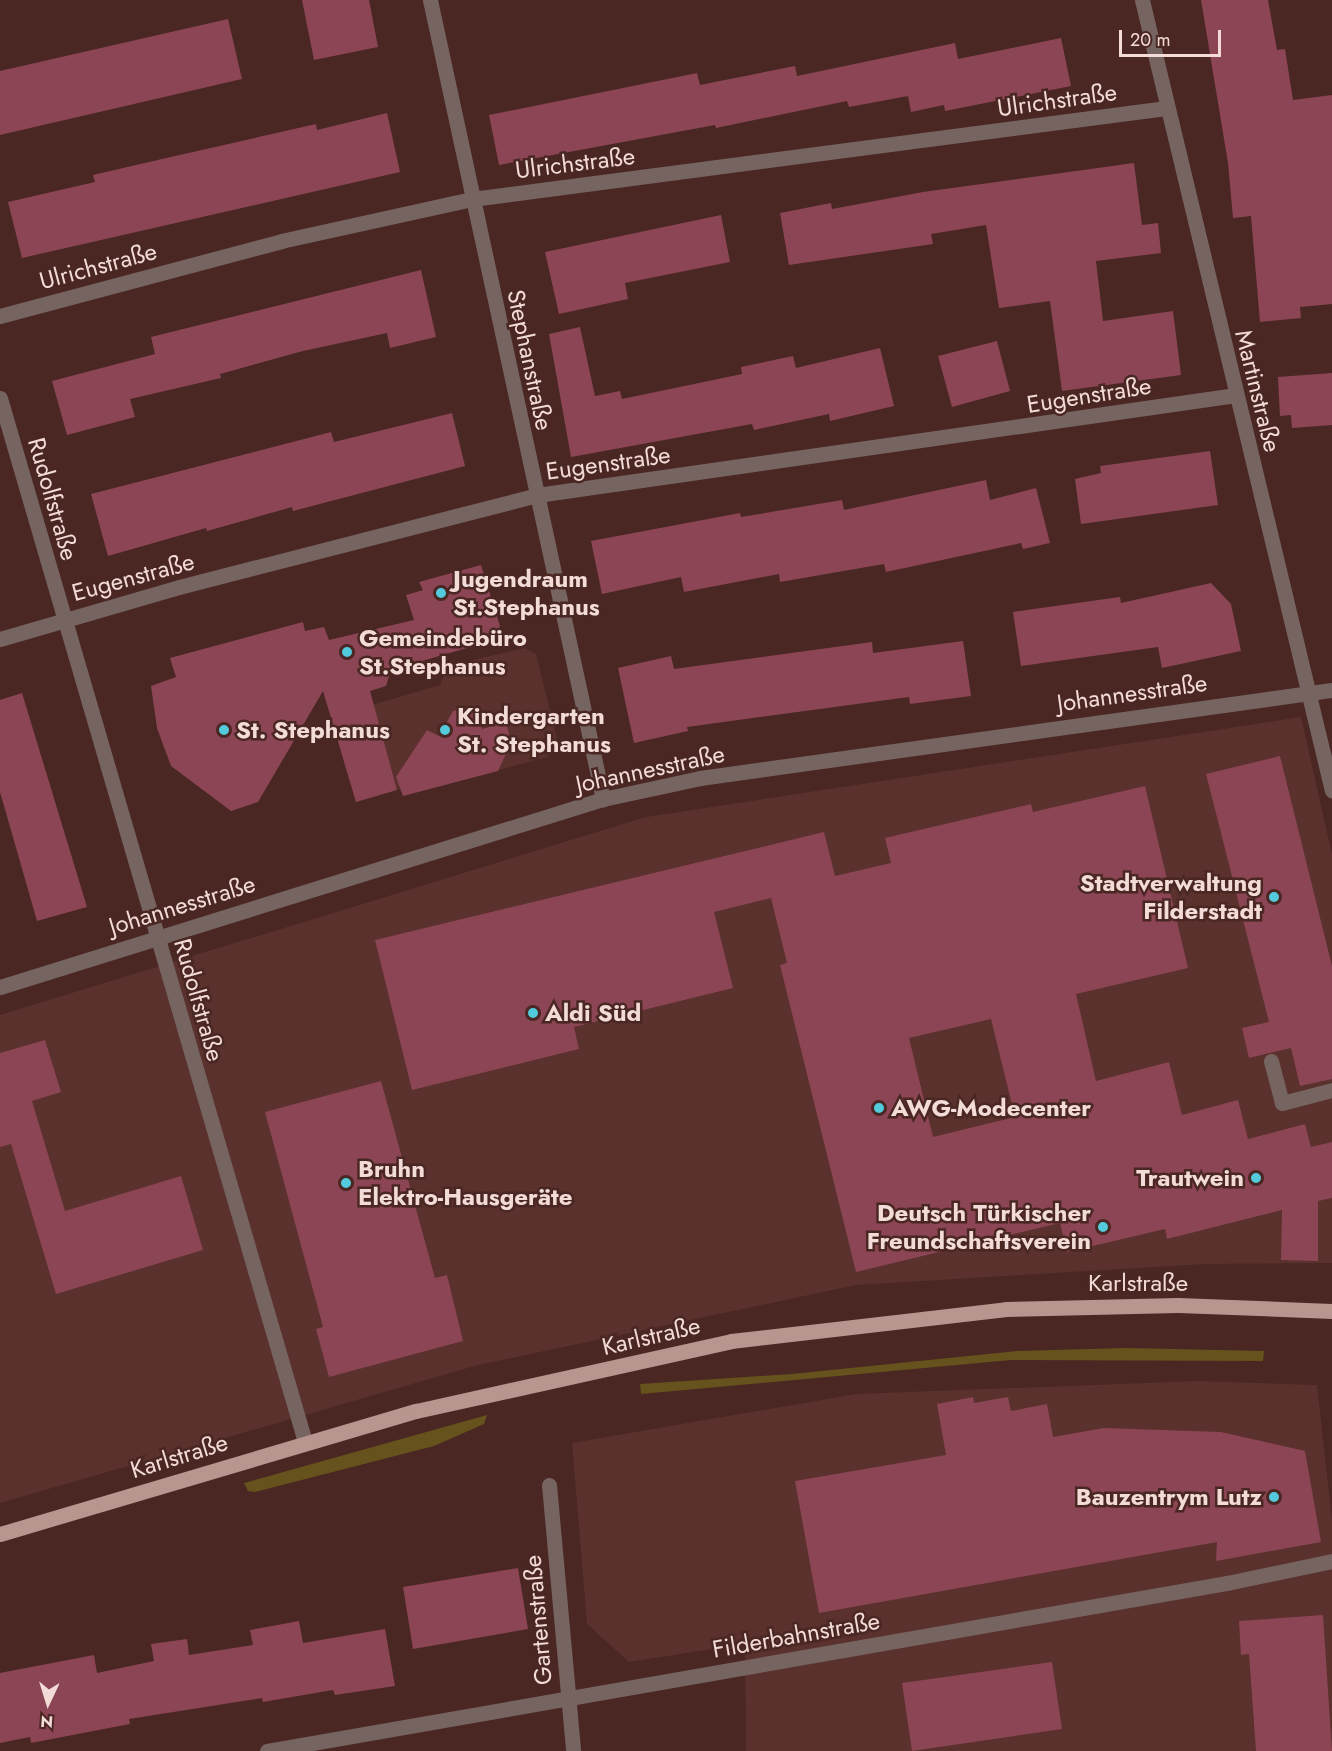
<!DOCTYPE html>
<meta charset="utf-8">
<style>
body{margin:0}
#map{position:relative;width:1332px;height:1751px;overflow:hidden;background:#4a2723;font-family:Jost,sans-serif}
div>[style]{position:absolute}
.built>*{inset:0;background:#5a312c}
.green>*{inset:0;background:#66521c}
.building>*{inset:0;background:#8c4554}
.minor>*{height:15px;margin:-7.5px;padding:0 7.5px;transform-origin:7.5px;border-radius:7.5px;background:#766461}
.major>*{height:15px;margin:-7.5px;padding:0 7.5px;transform-origin:7.5px;border-radius:7.5px;background:#b9958f}
.dots>*{width:16px;height:16px;translate:-50% -50%;box-sizing:border-box;border:3px solid #4a2723;border-radius:50%}
span{translate:-50% -50%;white-space:nowrap;text-align:center;line-height:1.15;-webkit-text-stroke:5px #4a2723;paint-order:stroke}
.street-label{font-size:24px;color:#f3dbd7}
.poi-label{font-size:24px;color:#f3dbd7;font-weight:700}
.left{translate:0 -50%;text-align:left}
.right{translate:-100% -50%;text-align:right}
.north{position:absolute;left:18px;top:1673px;width:60px;height:60px;-webkit-text-stroke:4px #4a2723;paint-order:stroke;rotate:184deg;font-size:16px;font-weight:700;line-height:24px;text-align:center;color:#f3dbd7}
.north::after{content:'';display:block;margin:auto;width:21px;height:27px;background:#f3dbd7;clip-path:polygon(50% 0,100% 100%,50% 72%,0 100%)}
.scale{position:absolute;left:1119px;top:30px;width:102px;height:27px;box-sizing:border-box;border:3px solid #f3dbd7;border-top:0;padding-left:8px;font-size:18px;line-height:21px;white-space:nowrap;color:#f3dbd7;-webkit-text-stroke:4px #4a2723;paint-order:stroke}
</style>
<div id="map">
<div class="built">
<div style="clip-path:polygon(524px 648px,536px 654px,558px 743px,547px 757px,403px 796px,400px 789px,356px 802px,331px 717px,440px 685px,448px 666px)"></div>
<div style="clip-path:polygon(1301px 717px,1332px 854px,1332px 1263px,1205px 1264px,856px 1285px,478px 1365px,0 1503px,0 1015px,646px 817px)"></div>
<div style="clip-path:polygon(1198px 1381px,1317px 1385px,1332px 1521px,1332px 1751px,746px 1751px,745px 1644px,629px 1662px,587px 1624px,572px 1443px,856px 1394px)"></div>
</div>
<div class="green">
<div style="clip-path:polygon(1126px 1348px,1264px 1351px,1263px 1361px,1011px 1360px,641px 1394px,640px 1384px,792px 1374px,1017px 1351px)"></div>
<div style="clip-path:polygon(487px 1415px,484px 1424px,434px 1446px,255px 1492px,248px 1491px,244px 1483px)"></div>
</div>
<div class="building">
<div style="clip-path:polygon(302px 0,369px 0,378px 47px,314px 60px)"></div>
<div style="clip-path:polygon(1201px 0,1268px 0,1277px 50px,1285px 49px,1293px 100px,1332px 95px,1332px 304px,1300px 307px,1301px 318px,1260px 322px,1251px 216px,1233px 218px,1228px 163px)"></div>
<div style="clip-path:polygon(228px 19px,242px 79px,0 135px,0 71px)"></div>
<div style="clip-path:polygon(1061px 38px,1071px 86px,945px 111px,944px 105px,911px 112px,908px 96px,849px 107px,847px 101px,716px 128px,715px 125px,499px 165px,489px 115px,697px 73px,700px 85px,795px 66px,797px 76px,955px 43px,958px 59px)"></div>
<div style="clip-path:polygon(387px 113px,400px 172px,22px 258px,8px 202px,95px 182px,93px 175px,162px 159px,316px 124px,317px 130px)"></div>
<div style="clip-path:polygon(1134px 163px,1142px 225px,1158px 223px,1161px 253px,1096px 261px,1103px 321px,1173px 311px,1181px 375px,1062px 391px,1050px 301px,999px 308px,986px 225px,931px 234px,933px 244px,789px 265px,780px 213px,831px 203px,832px 209px,923px 192px)"></div>
<div style="clip-path:polygon(721px 215px,730px 262px,625px 283px,628px 299px,559px 314px,545px 252px)"></div>
<div style="clip-path:polygon(421px 270px,436px 337px,390px 348px,387px 333px,303px 351px,220px 374px,221px 378px,130px 399px,135px 417px,67px 435px,52px 381px,155px 354px,151px 337px)"></div>
<div style="clip-path:polygon(580px 327px,595px 396px,620px 391px,622px 399px,742px 374px,741px 367px,793px 356px,796px 368px,880px 348px,894px 406px,830px 421px,829px 414px,754px 430px,752px 424px,571px 457px,549px 334px)"></div>
<div style="clip-path:polygon(997px 341px,1010px 391px,952px 407px,938px 356px)"></div>
<div style="clip-path:polygon(1332px 373px,1332px 425px,1292px 428px,1291px 415px,1280px 416px,1278px 377px)"></div>
<div style="clip-path:polygon(452px 413px,465px 466px,293px 511px,292px 507px,207px 531px,206px 528px,108px 556px,91px 494px,331px 432px,334px 442px)"></div>
<div style="clip-path:polygon(1210px 451px,1218px 505px,1081px 524px,1075px 479px,1101px 473px,1100px 466px)"></div>
<div style="clip-path:polygon(986px 480px,990px 500px,1036px 488px,1050px 543px,1023px 549px,1021px 543px,886px 572px,884px 564px,780px 582px,779px 574px,684px 592px,681px 577px,602px 594px,591px 541px,740px 513px,741px 517px,842px 500px,844px 510px)"></div>
<div style="clip-path:polygon(481px 565px,500px 626px,498px 639px,391px 670px,386px 686px,370px 691px,397px 790px,356px 802px,323px 691px,258px 802px,231px 811px,171px 766px,157px 728px,151px 686px,176px 677px,170px 658px,303px 622px,305px 631px,324px 627px,329px 640px,414px 620px,406px 595px,423px 590px,419px 582px)"></div>
<div style="clip-path:polygon(1211px 583px,1231px 604px,1241px 651px,1162px 668px,1158px 647px,1021px 666px,1013px 612px,1120px 597px,1121px 603px)"></div>
<div style="clip-path:polygon(963px 641px,971px 696px,910px 704px,909px 697px,687px 727px,688px 731px,634px 743px,618px 668px,671px 656px,674px 669px,872px 642px,873px 653px)"></div>
<div style="clip-path:polygon(22px 693px,87px 907px,37px 921px,0 792px,0 700px)"></div>
<div style="clip-path:polygon(475px 705px,482px 729px,506px 722px,511px 743px,498px 771px,403px 796px,396px 777px,427px 730px,439px 736px,453px 711px)"></div>
<div style="clip-path:polygon(1280px 756px,1332px 966px,1332px 1079px,1300px 1086px,1291px 1048px,1249px 1058px,1242px 1028px,1269px 1022px,1206px 774px)"></div>
<div style="clip-path:polygon(evenodd,1145px 786px,1188px 968px,1076px 994px,1096px 1081px,1169px 1062px,1182px 1115px,1238px 1100px,1248px 1139px,1305px 1124px,1311px 1147px,1332px 1142px,1332px 1198px,1318px 1201px,1318px 1261px,1281px 1260px,1282px 1210px,1167px 1239px,1165px 1229px,1067px 1252px,1060px 1223px,856px 1272px,780px 965px,787px 963px,771px 898px,714px 912px,733px 988px,574px 1027px,579px 1049px,412px 1090px,375px 940px,824px 832px,835px 876px,891px 863px,885px 838px,1031px 804px,1033px 812px,1145px 786px,991px 1019px,1015px 1117px,933px 1137px,909px 1038px,991px 1019px)"></div>
<div style="clip-path:polygon(45px 1040px,61px 1092px,32px 1101px,65px 1211px,181px 1176px,203px 1250px,56px 1294px,11px 1144px,0 1147px,0 1053px)"></div>
<div style="clip-path:polygon(381px 1081px,435px 1278px,447px 1275px,463px 1341px,329px 1377px,316px 1329px,323px 1327px,265px 1112px)"></div>
<div style="clip-path:polygon(973px 1397px,974px 1403px,1008px 1397px,1011px 1411px,1047px 1404px,1053px 1437px,1104px 1428px,1221px 1432px,1305px 1451px,1321px 1542px,1216px 1561px,1217px 1542px,819px 1613px,795px 1481px,946px 1455px,937px 1404px)"></div>
<div style="clip-path:polygon(518px 1568px,528px 1629px,413px 1649px,403px 1587px)"></div>
<div style="clip-path:polygon(1323px 1615px,1332px 1751px,1256px 1751px,1249px 1654px,1241px 1655px,1239px 1621px)"></div>
<div style="clip-path:polygon(299px 1621px,303px 1643px,385px 1629px,395px 1686px,335px 1695px,333px 1690px,263px 1702px,262px 1698px,129px 1719px,130px 1724px,31px 1743px,30px 1737px,0 1743px,0 1673px,94px 1655px,97px 1673px,154px 1661px,151px 1644px,187px 1639px,189px 1655px,253px 1645px,250px 1630px)"></div>
<div style="clip-path:polygon(1052px 1662px,1062px 1729px,912px 1751px,902px 1683px)"></div>
</div>
<div class="minor">
<div style="left:430px;top:0;width:818px;rotate:77.78deg"></div>
<div style="left:1142px;top:0;width:813px;rotate:76.49deg"></div>
<div style="left:0;top:316px;width:291px;rotate:-14.9deg"></div>
<div style="left:281px;top:241px;width:196px;rotate:-12.4deg"></div>
<div style="left:472px;top:199px;width:700px;rotate:-7.47deg"></div>
<div style="left:0;top:398px;width:1088px;rotate:73.71deg"></div>
<div style="left:0;top:639px;width:186px;rotate:-16.2deg"></div>
<div style="left:179px;top:587px;width:370px;rotate:-14.4deg"></div>
<div style="left:537px;top:495px;width:706px;rotate:-8.14deg"></div>
<div style="left:0;top:987px;width:632px;rotate:-17.32deg"></div>
<div style="left:603px;top:799px;width:99px;rotate:-12.2deg"></div>
<div style="left:700px;top:778px;width:638px;rotate:-7.93deg"></div>
<div style="left:1271px;top:1061px;width:43px;rotate:75.3deg"></div>
<div style="left:1282px;top:1103px;width:52px;rotate:-14.6deg"></div>
<div style="left:549px;top:1485px;width:267px;rotate:84.8deg"></div>
<div style="left:267px;top:1751px;width:975px;rotate:-9.93deg"></div>
<div style="left:1227px;top:1583px;width:107px;rotate:-11.8deg"></div>
</div>
<div class="major">
<div style="left:0;top:1534px;width:434px;rotate:-16.5deg"></div>
<div style="left:416px;top:1411px;width:323px;rotate:-12.5deg"></div>
<div style="left:731px;top:1341px;width:277px;rotate:-6.6deg"></div>
<div style="left:1006px;top:1309px;width:172px;rotate:-1.3deg"></div>
<div style="left:1178px;top:1305px;width:154px;rotate:2.2deg"></div>
</div>
<div class="dots">
<div style="left:441px;top:593px;background:#53cbdc"></div>
<div style="left:347px;top:652px;background:#53cbdc"></div>
<div style="left:224px;top:730px;background:#53cbdc"></div>
<div style="left:445px;top:730px;background:#53cbdc"></div>
<div style="left:1274px;top:897px;background:#53cbdc"></div>
<div style="left:533px;top:1013px;background:#53cbdc"></div>
<div style="left:879px;top:1108px;background:#53cbdc"></div>
<div style="left:1256px;top:1178px;background:#53cbdc"></div>
<div style="left:346px;top:1183px;background:#53cbdc"></div>
<div style="left:1103px;top:1227px;background:#53cbdc"></div>
<div style="left:1274px;top:1497px;background:#53cbdc"></div>
</div>
<div class="street-label">
<span style="left:1057px;top:100px;rotate:-8deg">Ulrichstraße</span>
<span style="left:575px;top:163px;rotate:-7deg">Ulrichstraße</span>
<span style="left:98px;top:266px;rotate:-15deg">Ulrichstraße</span>
<span style="left:530px;top:360px;rotate:78deg">Stephanstraße</span>
<span style="left:1258px;top:391px;rotate:76deg">Martinstraße</span>
<span style="left:1089px;top:395px;rotate:-9deg">Eugenstraße</span>
<span style="left:608px;top:463px;rotate:-8deg">Eugenstraße</span>
<span style="left:53px;top:499px;rotate:74deg">Rudolfstraße</span>
<span style="left:133px;top:577px;rotate:-15deg">Eugenstraße</span>
<span style="left:1132px;top:693px;rotate:-8deg">Johannesstraße</span>
<span style="left:650px;top:769px;rotate:-12deg">Johannesstraße</span>
<span style="left:182px;top:905px;rotate:-17deg">Johannesstraße</span>
<span style="left:199px;top:1000px;rotate:74deg">Rudolfstraße</span>
<span style="left:1138px;top:1283px">Karlstraße</span>
<span style="left:651px;top:1336px;rotate:-13deg">Karlstraße</span>
<span style="left:179px;top:1456px;rotate:-17deg">Karlstraße</span>
<span style="left:538px;top:1620px;rotate:-95deg">Gartenstraße</span>
<span style="left:796px;top:1635px;rotate:-10deg">Filderbahnstraße</span>
</div>
<div class="poi-label">
<span class="left" style="left:453px;top:593px">Jugendraum<br>St.Stephanus</span>
<span class="left" style="left:359px;top:652px">Gemeindebüro<br>St.Stephanus</span>
<span class="left" style="left:457px;top:730px">Kindergarten<br>St. Stephanus</span>
<span class="left" style="left:236px;top:730px">St. Stephanus</span>
<span class="right" style="left:1262px;top:897px">Stadtverwaltung<br>Filderstadt</span>
<span class="left" style="left:545px;top:1013px">Aldi Süd</span>
<span class="left" style="left:891px;top:1108px">AWG-Modecenter</span>
<span class="left" style="left:358px;top:1183px">Bruhn<br>Elektro-Hausgeräte</span>
<span class="right" style="left:1244px;top:1178px">Trautwein</span>
<span class="right" style="left:1091px;top:1227px">Deutsch Türkischer<br>Freundschaftsverein</span>
<span class="right" style="left:1262px;top:1497px">Bauzentrym Lutz</span>
</div>
<div class="north">N</div>
<div class="scale">20 m</div>
</div>
